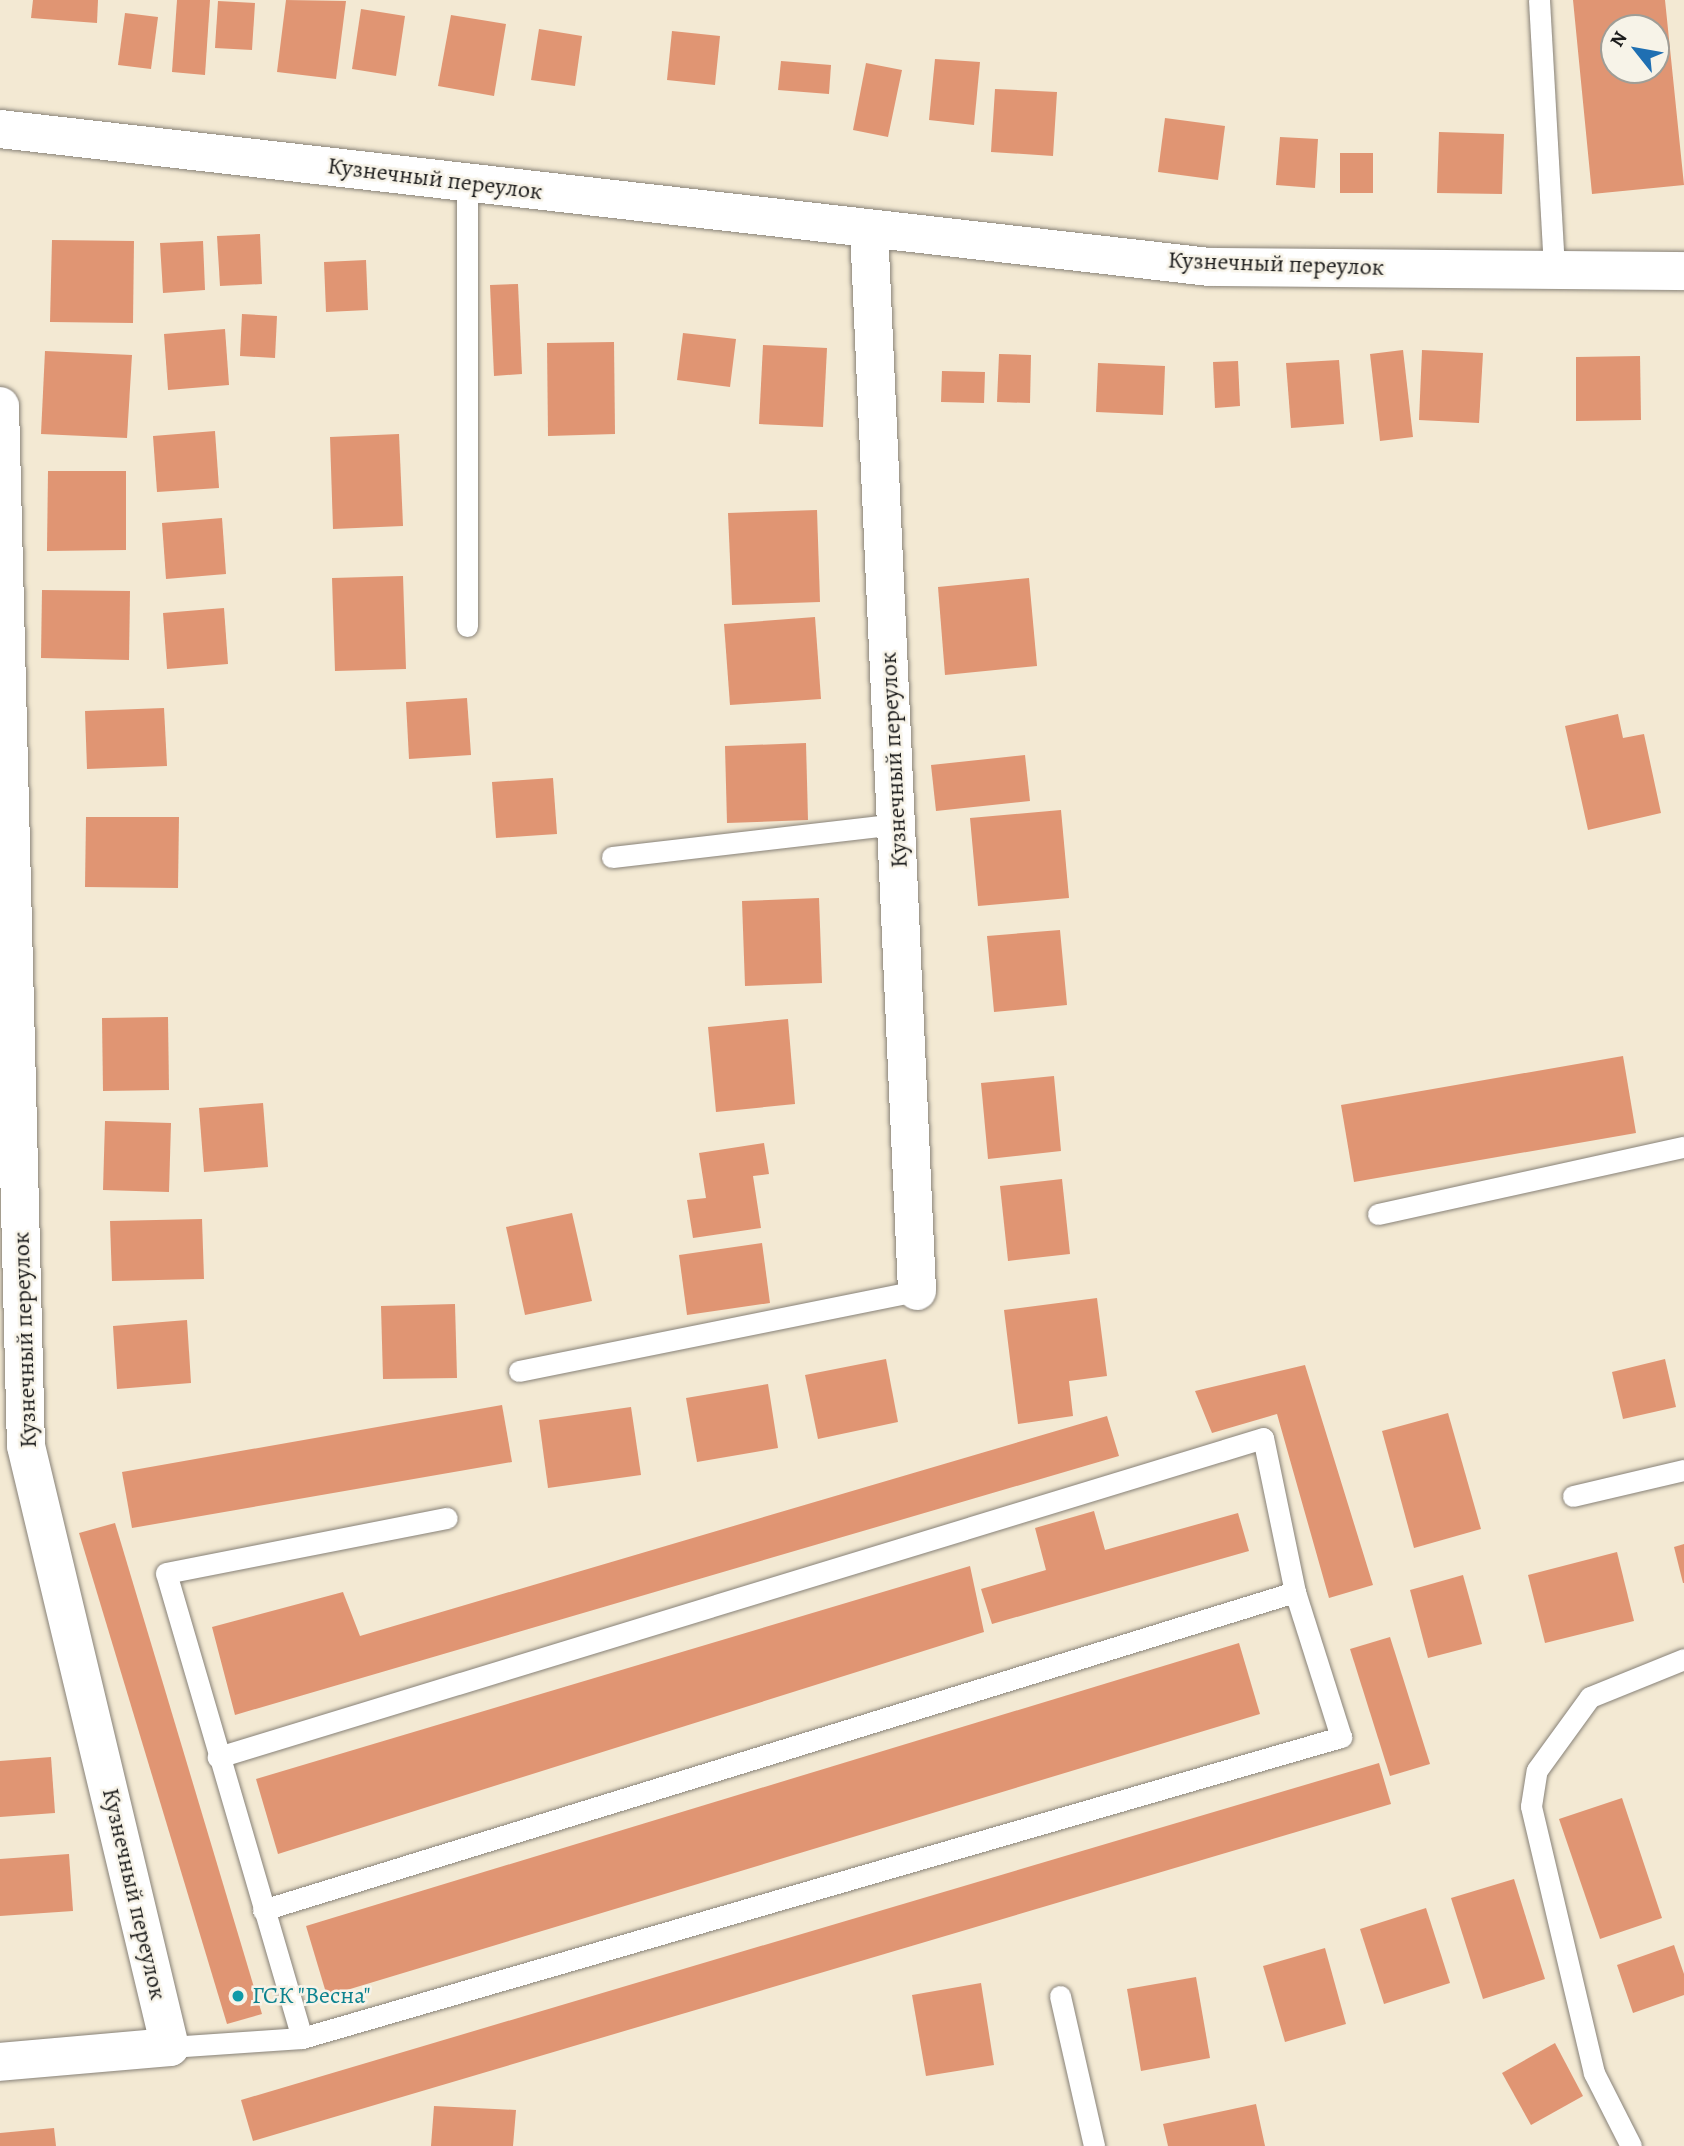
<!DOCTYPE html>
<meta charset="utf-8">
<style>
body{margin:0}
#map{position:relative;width:1684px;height:2146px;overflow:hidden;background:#f3e9d3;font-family:Alegreya,serif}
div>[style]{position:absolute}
.building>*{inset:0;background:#e09573}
.roads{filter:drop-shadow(0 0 2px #888278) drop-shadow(0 0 2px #888278)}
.lane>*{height:21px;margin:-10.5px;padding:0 10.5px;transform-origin:10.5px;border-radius:10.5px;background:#fff}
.street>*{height:38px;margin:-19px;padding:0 19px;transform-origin:19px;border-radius:19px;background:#fff}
.dots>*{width:19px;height:19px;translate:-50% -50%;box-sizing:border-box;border:4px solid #f7f3e8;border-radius:50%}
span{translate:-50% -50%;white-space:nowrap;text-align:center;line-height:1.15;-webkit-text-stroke:5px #f7f3e8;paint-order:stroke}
.street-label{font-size:24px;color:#1c1c1c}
.culture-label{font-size:24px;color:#0d838f}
.left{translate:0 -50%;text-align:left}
.north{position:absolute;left:1600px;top:14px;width:70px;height:70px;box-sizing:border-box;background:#f7f3e8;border:2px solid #9f9d96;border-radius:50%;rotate:301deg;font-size:19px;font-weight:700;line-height:28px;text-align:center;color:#1c1c1c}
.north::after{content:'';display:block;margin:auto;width:24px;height:32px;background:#1f6fb2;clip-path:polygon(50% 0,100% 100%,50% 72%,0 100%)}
</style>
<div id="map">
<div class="building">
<div style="clip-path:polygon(33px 0,98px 0,97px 23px,31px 18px)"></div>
<div style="clip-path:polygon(177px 0,210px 0,205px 75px,172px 72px)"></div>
<div style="clip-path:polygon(286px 0,346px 1px,336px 79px,277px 72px)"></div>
<div style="clip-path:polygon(evenodd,1573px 0,1665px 0,1684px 185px,1592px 194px,1573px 0,1614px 28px,1656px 28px,1656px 70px,1614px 70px,1614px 28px)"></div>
<div style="clip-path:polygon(218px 1px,255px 3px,252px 50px,215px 48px)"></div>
<div style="clip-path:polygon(361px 9px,405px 16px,396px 76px,352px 69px)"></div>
<div style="clip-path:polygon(125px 13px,158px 17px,151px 69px,118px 65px)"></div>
<div style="clip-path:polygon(451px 15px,506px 24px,494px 96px,438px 86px)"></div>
<div style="clip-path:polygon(539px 29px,582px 36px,575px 86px,531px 80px)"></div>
<div style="clip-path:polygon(672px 31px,720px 36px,715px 85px,667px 80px)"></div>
<div style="clip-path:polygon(935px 59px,980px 62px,974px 125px,929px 120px)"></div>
<div style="clip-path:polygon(781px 61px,831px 65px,829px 94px,778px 90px)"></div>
<div style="clip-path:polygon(866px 63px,902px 70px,888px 137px,853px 130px)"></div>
<div style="clip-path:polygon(995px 89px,1057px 92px,1053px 156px,991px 152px)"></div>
<div style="clip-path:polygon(1165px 118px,1225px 126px,1218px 180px,1158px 172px)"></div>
<div style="clip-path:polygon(1439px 132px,1504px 134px,1502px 194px,1437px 193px)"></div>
<div style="clip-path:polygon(1280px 137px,1318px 139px,1315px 188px,1276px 185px)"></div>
<div style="clip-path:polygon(1340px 153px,1373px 153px,1373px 193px,1340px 193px)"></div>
<div style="clip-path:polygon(260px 234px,262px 284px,220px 286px,217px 236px)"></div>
<div style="clip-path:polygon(52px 240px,134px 241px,133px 323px,50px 322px)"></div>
<div style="clip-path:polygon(203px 241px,205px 290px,163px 293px,160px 243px)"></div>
<div style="clip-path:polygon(366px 260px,368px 310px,326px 312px,324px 262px)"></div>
<div style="clip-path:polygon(518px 284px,522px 374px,494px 376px,490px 285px)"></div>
<div style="clip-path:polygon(242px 314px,277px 316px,275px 358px,240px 356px)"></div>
<div style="clip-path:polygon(225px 329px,229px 385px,168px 390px,164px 334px)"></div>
<div style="clip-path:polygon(683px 333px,736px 339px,730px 387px,677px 380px)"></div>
<div style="clip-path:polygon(614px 342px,615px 434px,548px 436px,547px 343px)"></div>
<div style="clip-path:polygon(763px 345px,827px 348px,823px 427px,759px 424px)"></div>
<div style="clip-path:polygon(1403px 350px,1413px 437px,1380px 441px,1370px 354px)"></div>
<div style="clip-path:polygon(1422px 350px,1483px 353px,1479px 423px,1419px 420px)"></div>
<div style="clip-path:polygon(45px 351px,132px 355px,127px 438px,41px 434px)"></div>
<div style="clip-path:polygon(999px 354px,1031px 355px,1030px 403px,997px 402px)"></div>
<div style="clip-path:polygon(1640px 356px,1641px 420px,1576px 421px,1576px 357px)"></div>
<div style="clip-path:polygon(1339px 360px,1344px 424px,1291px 428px,1286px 363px)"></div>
<div style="clip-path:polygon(1238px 361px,1240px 406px,1215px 408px,1213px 362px)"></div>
<div style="clip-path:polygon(1098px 363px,1165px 366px,1163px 415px,1096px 412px)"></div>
<div style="clip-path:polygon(942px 371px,985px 372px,984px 403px,941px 402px)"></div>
<div style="clip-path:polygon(215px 431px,219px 488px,157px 492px,153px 436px)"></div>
<div style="clip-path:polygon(399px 434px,403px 526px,333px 529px,330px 437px)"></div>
<div style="clip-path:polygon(48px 471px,126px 471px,126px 550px,47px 551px)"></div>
<div style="clip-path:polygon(817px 510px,820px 602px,732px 605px,728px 513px)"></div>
<div style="clip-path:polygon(222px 518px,226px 574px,166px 579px,162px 523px)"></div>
<div style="clip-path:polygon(403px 576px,406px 669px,335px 671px,332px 578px)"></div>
<div style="clip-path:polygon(1029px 578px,1037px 666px,945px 675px,938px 587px)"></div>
<div style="clip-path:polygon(42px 590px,130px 591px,129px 660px,41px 658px)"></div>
<div style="clip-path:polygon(224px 608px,228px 664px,167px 669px,163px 613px)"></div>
<div style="clip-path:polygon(815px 617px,821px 699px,730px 705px,724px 624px)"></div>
<div style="clip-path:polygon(467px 698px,471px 755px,409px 759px,406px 702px)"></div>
<div style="clip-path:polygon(164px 708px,167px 766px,87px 769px,85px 711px)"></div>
<div style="clip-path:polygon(1618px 714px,1623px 738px,1644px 734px,1661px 813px,1588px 830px,1565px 726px)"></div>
<div style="clip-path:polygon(806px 743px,808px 820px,727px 823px,725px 746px)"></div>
<div style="clip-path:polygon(1025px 755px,1030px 801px,936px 811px,931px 765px)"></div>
<div style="clip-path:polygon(553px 778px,557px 834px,496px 838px,492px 782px)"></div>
<div style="clip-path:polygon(1061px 810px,1069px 898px,978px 906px,970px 818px)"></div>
<div style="clip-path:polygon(86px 817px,179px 817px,178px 888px,85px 887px)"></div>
<div style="clip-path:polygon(819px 898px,822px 983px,745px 986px,742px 901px)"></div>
<div style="clip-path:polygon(1060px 930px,1067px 1005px,994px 1012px,987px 936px)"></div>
<div style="clip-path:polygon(168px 1017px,169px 1090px,103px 1091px,102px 1018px)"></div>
<div style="clip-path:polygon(788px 1019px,795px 1104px,716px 1112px,708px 1027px)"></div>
<div style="clip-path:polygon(1623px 1056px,1636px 1133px,1354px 1182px,1341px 1105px)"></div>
<div style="clip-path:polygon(1054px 1076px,1061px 1151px,988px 1159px,981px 1083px)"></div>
<div style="clip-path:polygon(263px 1103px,268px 1167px,204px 1172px,199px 1108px)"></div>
<div style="clip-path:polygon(105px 1121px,171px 1123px,169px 1192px,103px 1190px)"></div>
<div style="clip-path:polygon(764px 1143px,769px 1174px,753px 1176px,761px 1228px,693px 1238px,687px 1200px,706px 1198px,699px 1153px)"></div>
<div style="clip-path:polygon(1062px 1179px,1070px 1254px,1008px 1261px,1000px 1186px)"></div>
<div style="clip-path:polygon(572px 1213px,592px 1301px,525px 1315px,506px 1227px)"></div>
<div style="clip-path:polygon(202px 1219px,204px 1279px,112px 1281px,110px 1221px)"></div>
<div style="clip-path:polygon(762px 1243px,770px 1303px,687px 1315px,679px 1255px)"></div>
<div style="clip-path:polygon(1097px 1298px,1107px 1376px,1069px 1381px,1073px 1416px,1018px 1424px,1004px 1310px)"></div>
<div style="clip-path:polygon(455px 1304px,457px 1378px,383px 1379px,381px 1306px)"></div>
<div style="clip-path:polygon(187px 1320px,191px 1383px,117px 1389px,113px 1326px)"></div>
<div style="clip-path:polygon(886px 1359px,898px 1422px,818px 1439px,805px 1375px)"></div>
<div style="clip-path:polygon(1665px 1359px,1676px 1407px,1623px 1419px,1612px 1372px)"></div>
<div style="clip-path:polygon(1305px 1365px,1373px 1585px,1329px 1598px,1277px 1414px,1212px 1433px,1195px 1391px)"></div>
<div style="clip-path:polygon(768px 1384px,778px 1448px,697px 1462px,686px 1398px)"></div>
<div style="clip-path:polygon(502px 1405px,512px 1462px,132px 1528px,122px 1472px)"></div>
<div style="clip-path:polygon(631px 1407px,641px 1475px,548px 1488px,539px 1420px)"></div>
<div style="clip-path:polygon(1448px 1413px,1481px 1529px,1414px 1548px,1382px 1431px)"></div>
<div style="clip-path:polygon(1107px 1416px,1119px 1456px,235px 1715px,212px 1627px,343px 1592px,360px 1636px)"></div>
<div style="clip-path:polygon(1094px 1511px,1105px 1550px,1238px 1513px,1249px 1551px,992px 1624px,981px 1589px,1046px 1570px,1035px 1528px)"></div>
<div style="clip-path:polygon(115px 1523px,262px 2014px,227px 2024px,79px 1533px)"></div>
<div style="clip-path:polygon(1684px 1544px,1684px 1583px,1683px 1583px,1674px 1547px)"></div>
<div style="clip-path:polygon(1617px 1552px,1634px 1621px,1545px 1643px,1528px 1575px)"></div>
<div style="clip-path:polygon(970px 1566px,984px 1632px,278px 1854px,256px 1779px)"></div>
<div style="clip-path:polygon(1463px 1575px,1482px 1644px,1428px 1658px,1410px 1590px)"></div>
<div style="clip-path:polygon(1390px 1637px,1430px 1764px,1390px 1776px,1350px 1649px)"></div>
<div style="clip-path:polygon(1239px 1643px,1260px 1714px,327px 1996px,306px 1926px)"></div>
<div style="clip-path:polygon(51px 1757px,55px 1813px,0 1817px,0 1761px)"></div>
<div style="clip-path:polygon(1379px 1763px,1391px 1804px,253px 2141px,241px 2100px)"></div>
<div style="clip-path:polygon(1622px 1798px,1662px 1918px,1600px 1939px,1559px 1819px)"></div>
<div style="clip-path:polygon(69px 1854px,73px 1911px,0 1916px,0 1859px)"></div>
<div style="clip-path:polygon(1514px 1879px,1545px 1979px,1483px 1999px,1451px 1898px)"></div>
<div style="clip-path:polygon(1426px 1908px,1450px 1983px,1384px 2004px,1360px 1929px)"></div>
<div style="clip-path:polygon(1674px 1945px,1684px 1974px,1684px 1995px,1633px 2013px,1617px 1965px)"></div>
<div style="clip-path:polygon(1325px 1948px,1346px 2024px,1285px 2042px,1263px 1966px)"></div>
<div style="clip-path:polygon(1196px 1977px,1210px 2058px,1141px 2071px,1127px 1989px)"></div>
<div style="clip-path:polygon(981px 1983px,994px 2065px,926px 2076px,912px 1995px)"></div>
<div style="clip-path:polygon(1555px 2043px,1583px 2096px,1531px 2125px,1502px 2073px)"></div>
<div style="clip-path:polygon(1256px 2104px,1265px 2146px,1168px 2146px,1163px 2124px)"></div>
<div style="clip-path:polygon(434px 2106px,516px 2110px,513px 2146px,431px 2146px)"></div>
<div style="clip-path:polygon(54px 2128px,56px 2146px,0 2146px,0 2133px)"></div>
</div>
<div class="roads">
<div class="lane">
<div style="left:1539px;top:0;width:268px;rotate:86.8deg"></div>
<div style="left:467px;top:626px;width:443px;rotate:-90deg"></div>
<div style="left:612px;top:857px;width:286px;rotate:-6.6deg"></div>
<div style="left:1378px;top:1214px;width:313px;rotate:-12.4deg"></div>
<div style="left:519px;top:1371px;width:406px;rotate:-11.4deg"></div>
<div style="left:1573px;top:1496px;width:114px;rotate:-13.2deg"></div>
<div style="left:263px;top:1910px;width:1080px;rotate:-17.13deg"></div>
<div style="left:1060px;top:1996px;width:154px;rotate:77.2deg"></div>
<div style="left:302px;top:2038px;width:484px;rotate:-106.3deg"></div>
<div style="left:166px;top:1573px;width:286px;rotate:-11.1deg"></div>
<div style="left:170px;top:2047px;width:132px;rotate:-3.9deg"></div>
<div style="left:302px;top:2038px;width:1082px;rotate:-16.16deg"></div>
<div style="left:1341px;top:1737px;width:152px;rotate:-107.6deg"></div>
<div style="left:1295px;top:1592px;width:157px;rotate:-101.7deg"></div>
<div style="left:1263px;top:1438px;width:1093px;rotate:163.02deg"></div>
<div style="left:1631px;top:2146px;width:82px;rotate:-116.9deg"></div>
<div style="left:1594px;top:2073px;width:274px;rotate:-103.3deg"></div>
<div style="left:1531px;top:1806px;width:36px;rotate:-81deg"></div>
<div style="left:1537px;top:1770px;width:90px;rotate:-54deg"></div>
<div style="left:1590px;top:1697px;width:101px;rotate:-22deg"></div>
</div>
<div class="street">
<div style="left:0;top:129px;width:1218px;rotate:6.51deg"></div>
<div style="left:1210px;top:267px;width:474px;rotate:0.5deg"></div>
<div style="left:869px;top:229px;width:1063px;rotate:87.41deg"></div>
<div style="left:0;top:406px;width:1040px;rotate:88.57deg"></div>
<div style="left:26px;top:1446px;width:618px;rotate:76.53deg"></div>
<div style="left:170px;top:2047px;width:171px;rotate:175deg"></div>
</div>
</div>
<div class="dots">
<div style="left:238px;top:1996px;background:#0f9aa8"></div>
</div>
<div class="street-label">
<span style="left:435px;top:179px;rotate:7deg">Кузнечный переулок</span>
<span style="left:1276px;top:264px;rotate:2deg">Кузнечный переулок</span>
<span style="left:894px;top:760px;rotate:-93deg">Кузнечный переулок</span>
<span style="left:25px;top:1340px;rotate:-92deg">Кузнечный переулок</span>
<span style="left:134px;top:1894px;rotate:77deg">Кузнечный переулок</span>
</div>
<div class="culture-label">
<span class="left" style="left:252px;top:1996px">ГСК "Весна"</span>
</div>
<div class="north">N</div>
</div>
